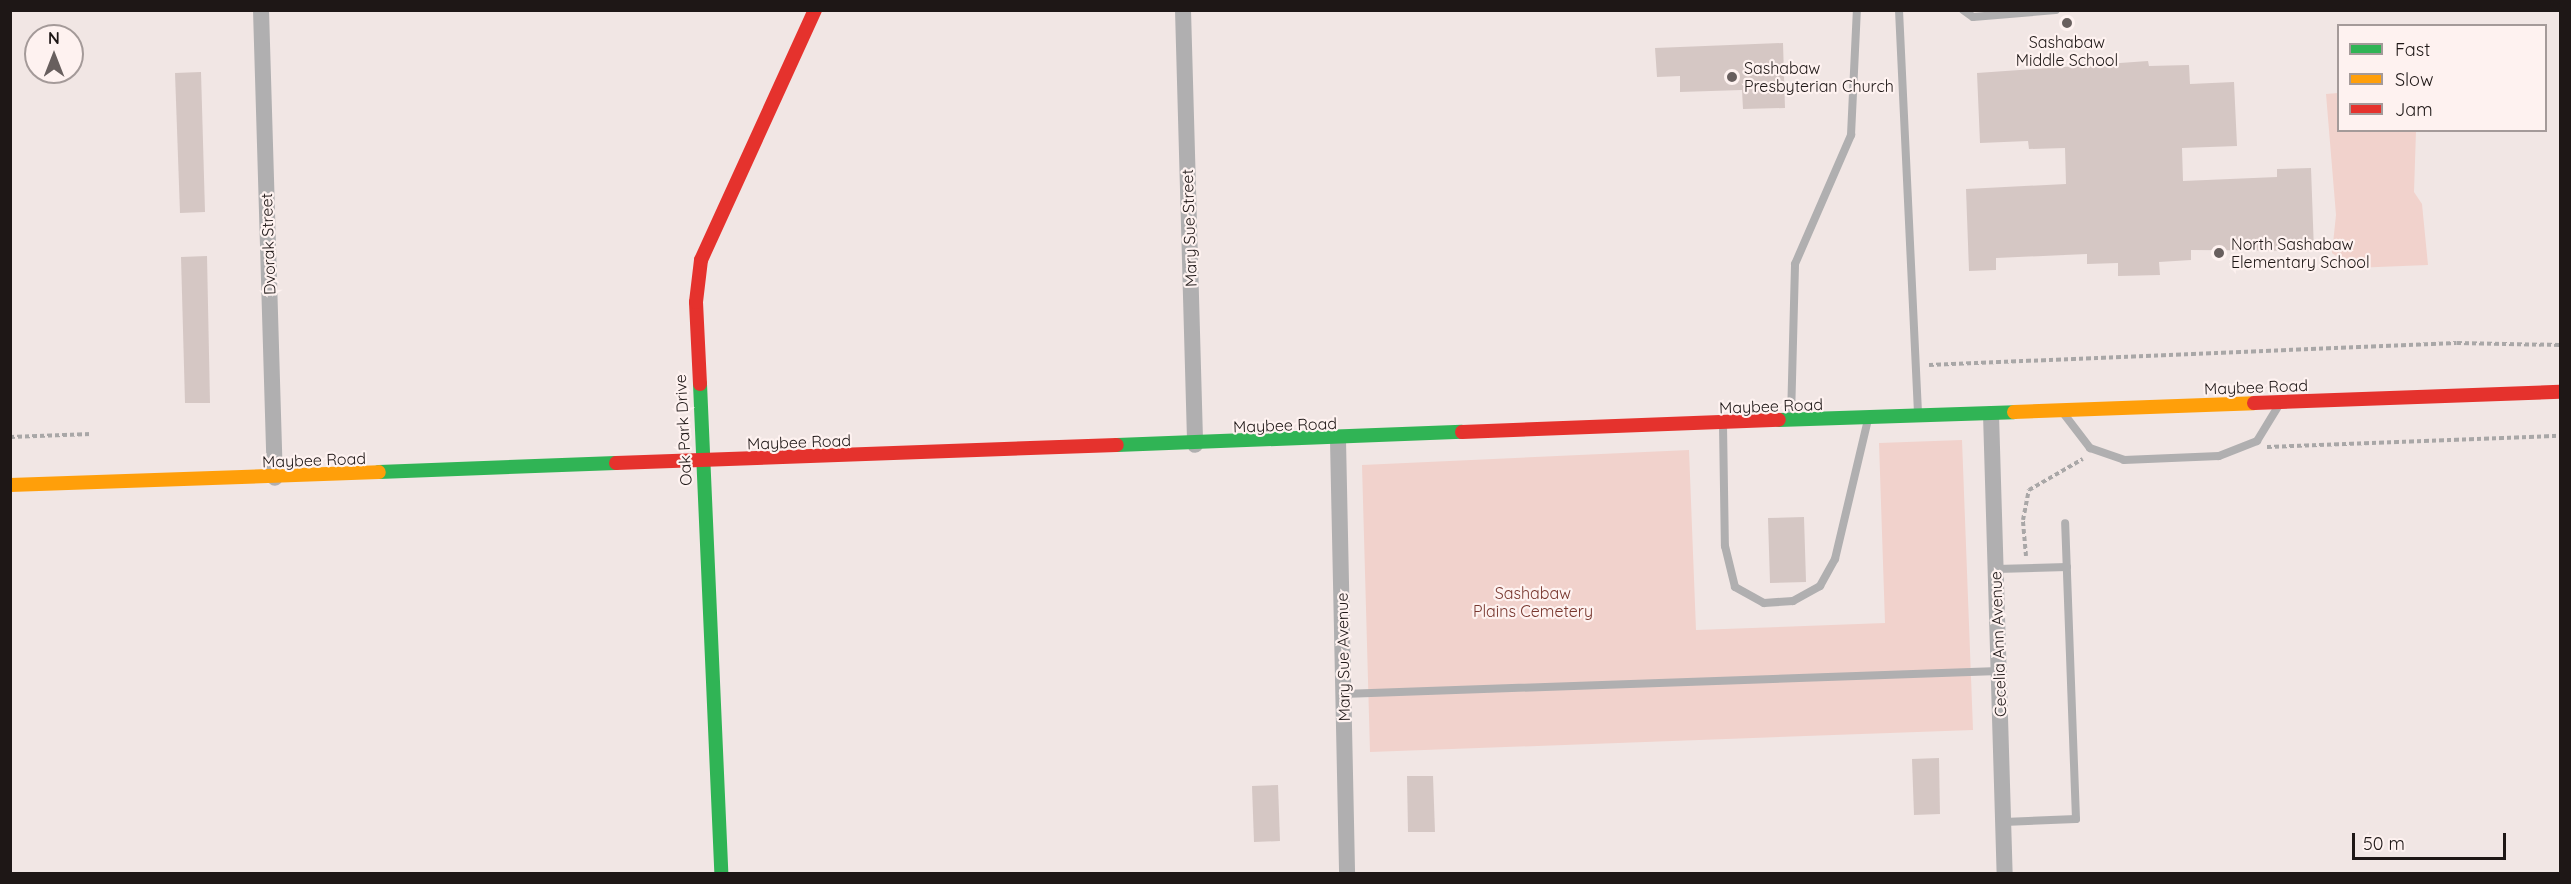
<!DOCTYPE html>
<style>
body{margin:0}
#map{position:relative;width:2571px;height:884px;overflow:hidden;background:#f1e6e4;font-family:Quicksand,sans-serif}
div>[style]{position:absolute}
.green>*{inset:0;background:#f1d2cc}
.building>*{inset:0;background:#d5c7c4}
.path>*{height:4px;margin-top:-2px;transform-origin:0;background:repeating-linear-gradient(90deg,#a9a7a7 0 4.5px,transparent 0 7.5px)}
.lane>*{height:8px;margin:-4px;padding:0 4px;transform-origin:4px;border-radius:4px;background:#b0afb0}
.street>*{height:16px;margin:-8px;padding:0 8px;transform-origin:8px;border-radius:8px;background:#b0afb0}
.fast>*{height:14px;margin:-7px;padding:0 7px;transform-origin:7px;border-radius:7px;background:#30b455}
.slow>*{height:14px;margin:-7px;padding:0 7px;transform-origin:7px;border-radius:7px;background:#ff9f0a}
.jam>*{height:14px;margin:-7px;padding:0 7px;transform-origin:7px;border-radius:7px;background:#e5322d}
.dots>*{width:16px;height:16px;translate:-50% -50%;box-sizing:border-box;border:3px solid #fef2f0;border-radius:50%}
span{translate:-50% -50%;white-space:nowrap;text-align:center;line-height:1.15;-webkit-text-stroke:4.5px #fef2f0;paint-order:stroke}
.poi-label{font-size:16px;color:#1e1716}
.left{translate:0 -50%;text-align:left}
.street-label{font-size:16px;color:#1e1716}
.park-label{font-size:16px;color:#78372e}
.frame{position:absolute;inset:0;border:12px solid #1e1716;pointer-events:none}
.legend{position:absolute;left:2337px;top:24px;width:210px;height:108px;box-sizing:border-box;background:#fef2f0;border:2px solid #a49a99;margin:0;padding:8px 10px;list-style:none;font-size:18px;color:#1e1716}
.legend li{display:flex;align-items:center;gap:12px;height:30px}
.legend b{width:30px;border:2px solid #a49a99}
.north{position:absolute;left:24px;top:24px;width:60px;height:60px;box-sizing:border-box;background:#fef2f0;border:2px solid #a49a99;border-radius:50%;rotate:0deg;font-size:16px;font-weight:700;line-height:24px;text-align:center;color:#1e1716}
.north::after{content:'';display:block;margin:auto;width:21px;height:27px;background:#685f5e;clip-path:polygon(50% 0,100% 100%,50% 72%,0 100%)}
.scale{position:absolute;left:2352px;top:833px;width:154px;height:27px;box-sizing:border-box;border:3px solid #1e1716;border-top:0;padding-left:8px;font-size:18px;line-height:21px;white-space:nowrap;color:#1e1716;-webkit-text-stroke:4px #fef2f0;paint-order:stroke}
</style>
<div id="map">
<div class="green">
<div style="clip-path:polygon(2338px 93px,2338px 130px,2416px 131px,2414px 192px,2422px 204px,2428px 265px,2353px 268px,2332px 253px,2336px 215px,2326px 94px)"></div>
<div style="clip-path:polygon(1962px 440px,1973px 730px,1370px 752px,1362px 465px,1689px 450px,1696px 630px,1885px 623px,1879px 443px)"></div>
</div>
<div class="building">
<div style="clip-path:polygon(1783px 43px,1785px 108px,1743px 109px,1742px 90px,1680px 92px,1680px 76px,1657px 77px,1655px 48px)"></div>
<div style="clip-path:polygon(2148px 61px,2149px 66px,2189px 65px,2190px 84px,2234px 82px,2237px 146px,2182px 148px,2183px 181px,2277px 177px,2277px 169px,2311px 168px,2314px 251px,2191px 250px,2191px 260px,2159px 262px,2160px 275px,2118px 276px,2118px 263px,2087px 264px,2087px 254px,1996px 258px,1996px 270px,1969px 271px,1966px 189px,2066px 184px,2065px 148px,2029px 149px,2028px 141px,1980px 143px,1977px 73px)"></div>
<div style="clip-path:polygon(201px 72px,205px 212px,180px 213px,175px 73px)"></div>
<div style="clip-path:polygon(207px 256px,210px 403px,185px 403px,181px 257px)"></div>
<div style="clip-path:polygon(1804px 517px,1806px 582px,1770px 583px,1768px 518px)"></div>
<div style="clip-path:polygon(1939px 758px,1940px 814px,1914px 815px,1912px 759px)"></div>
<div style="clip-path:polygon(1407px 776px,1433px 776px,1435px 832px,1408px 832px)"></div>
<div style="clip-path:polygon(1278px 785px,1280px 841px,1254px 842px,1252px 786px)"></div>
</div>
<div class="path">
<div style="left:1929px;top:365px;width:528px;rotate:-2.39deg"></div>
<div style="left:2457px;top:343px;width:103px;rotate:1.1deg"></div>
<div style="left:10px;top:437px;width:81px;rotate:-2.1deg"></div>
<div style="left:2267px;top:447px;width:293px;rotate:-2.2deg"></div>
<div style="left:2026px;top:556px;width:36px;rotate:-95deg"></div>
<div style="left:2023px;top:520px;width:31px;rotate:-79deg"></div>
<div style="left:2029px;top:490px;width:62px;rotate:-29.9deg"></div>
</div>
<div class="lane">
<div style="left:1899px;top:10px;width:403px;rotate:87.3deg"></div>
<div style="left:1963px;top:10px;width:12px;rotate:35deg"></div>
<div style="left:1973px;top:17px;width:83px;rotate:-4.8deg"></div>
<div style="left:2064px;top:414px;width:43px;rotate:52.6deg"></div>
<div style="left:2090px;top:448px;width:36px;rotate:19deg"></div>
<div style="left:2124px;top:460px;width:95px;rotate:-2.4deg"></div>
<div style="left:2219px;top:456px;width:41px;rotate:-21.5deg"></div>
<div style="left:2257px;top:441px;width:42px;rotate:-58.6deg"></div>
<div style="left:1791px;top:418px;width:154px;rotate:-88.5deg"></div>
<div style="left:1795px;top:264px;width:141px;rotate:-66.5deg"></div>
<div style="left:1851px;top:135px;width:125px;rotate:-87.3deg"></div>
<div style="left:1723px;top:425px;width:121px;rotate:89.1deg"></div>
<div style="left:1725px;top:546px;width:42px;rotate:76.3deg"></div>
<div style="left:1735px;top:587px;width:33px;rotate:29deg"></div>
<div style="left:1764px;top:603px;width:29px;rotate:-4deg"></div>
<div style="left:1793px;top:601px;width:31px;rotate:-29deg"></div>
<div style="left:1820px;top:586px;width:31px;rotate:-61deg"></div>
<div style="left:1835px;top:559px;width:144px;rotate:-76.7deg"></div>
<div style="left:1996px;top:569px;width:71px;rotate:-1.6deg"></div>
<div style="left:1343px;top:694px;width:656px;rotate:-2.01deg"></div>
<div style="left:2004px;top:822px;width:72px;rotate:-2.4deg"></div>
<div style="left:2076px;top:819px;width:296px;rotate:-92.1deg"></div>
</div>
<div class="street">
<div style="left:261px;top:10px;width:468px;rotate:88.3deg"></div>
<div style="left:1183px;top:10px;width:435px;rotate:88.4deg"></div>
<div style="left:1991px;top:414px;width:460px;rotate:88.3deg"></div>
<div style="left:1338px;top:440px;width:434px;rotate:88.8deg"></div>
</div>
<div class="fast">
<div style="left:700px;top:384px;width:490px;rotate:87.5deg"></div>
<div style="left:1779px;top:420px;width:235px;rotate:-1.9deg"></div>
<div style="left:1117px;top:445px;width:345px;rotate:-2.2deg"></div>
<div style="left:379px;top:472px;width:237px;rotate:-2.2deg"></div>
</div>
<div class="slow">
<div style="left:2014px;top:412px;width:240px;rotate:-2.1deg"></div>
<div style="left:10px;top:485px;width:369px;rotate:-2deg"></div>
</div>
<div class="jam">
<div style="left:700px;top:384px;width:82px;rotate:-92.8deg"></div>
<div style="left:696px;top:302px;width:42px;rotate:-83.2deg"></div>
<div style="left:701px;top:260px;width:275px;rotate:-65.5deg"></div>
<div style="left:2254px;top:403px;width:306px;rotate:-2.1deg"></div>
<div style="left:1462px;top:432px;width:317px;rotate:-2.2deg"></div>
<div style="left:616px;top:463px;width:501px;rotate:-2.06deg"></div>
</div>
<div class="dots">
<div style="left:2067px;top:23px;background:#685f5e"></div>
<div style="left:1732px;top:77px;background:#685f5e"></div>
<div style="left:2219px;top:253px;background:#685f5e"></div>
</div>
<div class="poi-label">
<span style="left:2067px;top:51px">Sashabaw<br>Middle School</span>
<span class="left" style="left:1744px;top:77px">Sashabaw<br>Presbyterian Church</span>
<span class="left" style="left:2231px;top:253px">North Sashabaw<br>Elementary School</span>
</div>
<div class="street-label">
<span style="left:1189px;top:228px;rotate:-92deg">Mary Sue Street</span>
<span style="left:268px;top:244px;rotate:-92deg">Dvorak Street</span>
<span style="left:2256px;top:387px;rotate:-2deg">Maybee Road</span>
<span style="left:1771px;top:406px;rotate:-2deg">Maybee Road</span>
<span style="left:1285px;top:425px;rotate:-2deg">Maybee Road</span>
<span style="left:683px;top:430px;rotate:-93deg">Oak Park Drive</span>
<span style="left:799px;top:442px;rotate:-2deg">Maybee Road</span>
<span style="left:314px;top:460px;rotate:-2deg">Maybee Road</span>
<span style="left:1998px;top:644px;rotate:-92deg">Cecelia Ann Avenue</span>
<span style="left:1343px;top:657px;rotate:-91deg">Mary Sue Avenue</span>
</div>
<div class="park-label">
<span style="left:1533px;top:602px">Sashabaw<br>Plains Cemetery</span>
</div>
<div class="frame"></div>
<ul class="legend">
<li><b style="height:8px;background:#30b455"></b>Fast</li>
<li><b style="height:8px;background:#ff9f0a"></b>Slow</li>
<li><b style="height:8px;background:#e5322d"></b>Jam</li>
</ul>
<div class="north">N</div>
<div class="scale">50 m</div>
</div>
